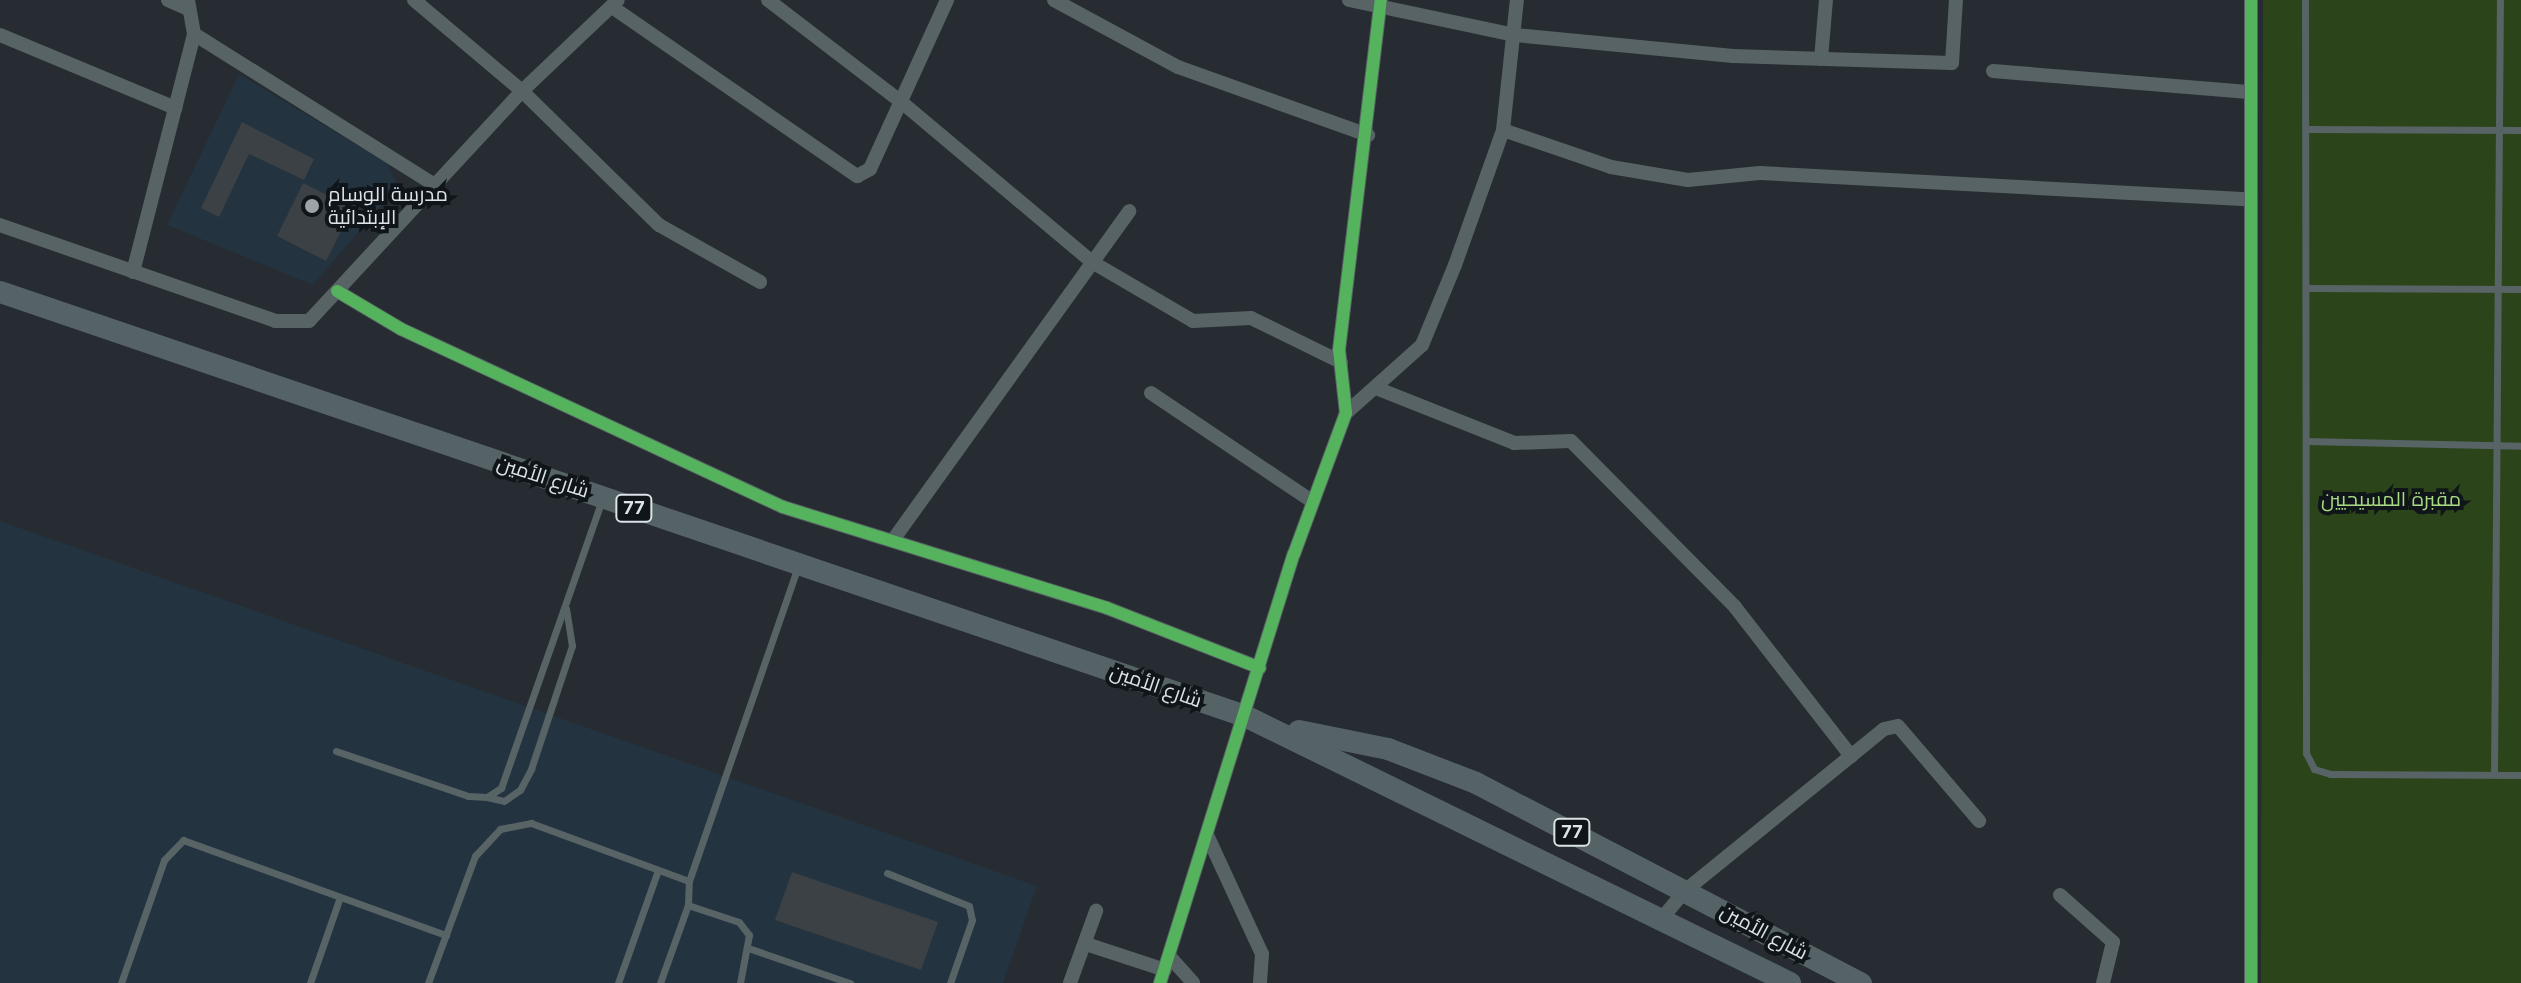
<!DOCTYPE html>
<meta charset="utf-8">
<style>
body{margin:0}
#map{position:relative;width:2521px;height:983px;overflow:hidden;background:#262c31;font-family:Inter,Cairo,sans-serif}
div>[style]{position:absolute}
.built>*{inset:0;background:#23333f}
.green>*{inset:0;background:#2c4419}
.building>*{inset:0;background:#3b4145}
.lane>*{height:7px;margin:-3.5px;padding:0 3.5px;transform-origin:3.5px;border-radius:3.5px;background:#576365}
.street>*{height:14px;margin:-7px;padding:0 7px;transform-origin:7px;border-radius:7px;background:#576365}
.primary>*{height:22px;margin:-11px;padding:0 11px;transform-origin:11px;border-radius:11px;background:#556367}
.cycleway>*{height:12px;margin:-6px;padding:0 6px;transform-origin:6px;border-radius:6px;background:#56b35d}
.dots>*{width:22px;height:22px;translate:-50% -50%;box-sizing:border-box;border:4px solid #0f1519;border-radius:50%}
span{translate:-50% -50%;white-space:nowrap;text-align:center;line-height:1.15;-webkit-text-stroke:8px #0f1519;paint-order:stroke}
.shield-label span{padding:2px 6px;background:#0f1519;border:2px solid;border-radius:6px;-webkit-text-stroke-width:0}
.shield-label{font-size:18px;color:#dce4ea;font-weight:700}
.poi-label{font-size:20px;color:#dce4ea}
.left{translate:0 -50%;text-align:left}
.street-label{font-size:20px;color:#dce4ea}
.park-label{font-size:20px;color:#a8da83}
</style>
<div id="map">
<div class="built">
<div style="clip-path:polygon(239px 74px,387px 163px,398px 186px,313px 285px,167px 225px)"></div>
<div style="clip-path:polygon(0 521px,1037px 886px,1003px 983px,0 983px)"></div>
</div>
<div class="green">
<div style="clip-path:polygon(2263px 0,2521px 0,2521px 983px,2261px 983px)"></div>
</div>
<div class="building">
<div style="clip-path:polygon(242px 122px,314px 159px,304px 180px,249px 154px,219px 217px,201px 208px)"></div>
<div style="clip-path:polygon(303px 183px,353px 208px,326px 261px,277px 236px)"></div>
<div style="clip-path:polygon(792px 872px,938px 922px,921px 970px,775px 920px)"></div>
</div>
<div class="lane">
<div style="left:2305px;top:0;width:753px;rotate:89.92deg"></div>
<div style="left:2306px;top:753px;width:18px;rotate:63deg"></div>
<div style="left:2314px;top:769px;width:17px;rotate:17deg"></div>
<div style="left:2330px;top:774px;width:191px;rotate:0.3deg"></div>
<div style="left:2306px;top:129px;width:215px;rotate:0.3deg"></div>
<div style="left:2306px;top:288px;width:215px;rotate:0.3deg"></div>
<div style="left:2306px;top:441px;width:215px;rotate:1.3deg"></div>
<div style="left:336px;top:751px;width:139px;rotate:18.8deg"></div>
<div style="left:468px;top:796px;width:19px;rotate:3deg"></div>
<div style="left:487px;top:797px;width:17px;rotate:-33deg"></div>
<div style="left:501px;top:788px;width:305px;rotate:-70.7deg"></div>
<div style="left:2494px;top:774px;width:774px;rotate:-89.56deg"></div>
<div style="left:487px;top:797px;width:17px;rotate:13deg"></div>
<div style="left:504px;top:801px;width:19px;rotate:-35deg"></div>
<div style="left:520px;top:790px;width:24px;rotate:-62deg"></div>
<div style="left:531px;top:769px;width:130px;rotate:-71.6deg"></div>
<div style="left:572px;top:646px;width:38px;rotate:-99deg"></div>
<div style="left:887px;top:873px;width:88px;rotate:21.9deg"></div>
<div style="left:969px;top:906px;width:14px;rotate:78deg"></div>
<div style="left:972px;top:920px;width:67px;rotate:109.2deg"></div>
<div style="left:751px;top:949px;width:105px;rotate:19deg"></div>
<div style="left:121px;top:983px;width:130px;rotate:-70.7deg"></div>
<div style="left:164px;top:860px;width:28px;rotate:-46deg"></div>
<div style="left:183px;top:840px;width:280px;rotate:19.9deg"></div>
<div style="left:310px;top:983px;width:91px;rotate:-70.8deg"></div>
<div style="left:428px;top:983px;width:135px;rotate:-69.7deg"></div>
<div style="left:475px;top:856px;width:37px;rotate:-47deg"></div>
<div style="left:500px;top:829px;width:32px;rotate:-11deg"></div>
<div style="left:531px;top:823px;width:168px;rotate:20.2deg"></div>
<div style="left:618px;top:983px;width:120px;rotate:-70.5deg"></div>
<div style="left:660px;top:983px;width:83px;rotate:-70.3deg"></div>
<div style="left:740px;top:983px;width:49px;rotate:-79.4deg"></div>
<div style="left:749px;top:935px;width:16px;rotate:-128deg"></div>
<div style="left:739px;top:922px;width:54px;rotate:-161.6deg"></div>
<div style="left:688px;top:905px;width:24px;rotate:-88deg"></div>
<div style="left:689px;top:881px;width:333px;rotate:-70.9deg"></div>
</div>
<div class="street">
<div style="left:168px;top:0;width:20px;rotate:24deg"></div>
<div style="left:414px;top:0;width:141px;rotate:40.1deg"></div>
<div style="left:522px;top:91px;width:192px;rotate:44.4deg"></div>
<div style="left:659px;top:225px;width:116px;rotate:29.4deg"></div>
<div style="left:768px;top:0;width:165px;rotate:37.4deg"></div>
<div style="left:899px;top:100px;width:252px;rotate:40deg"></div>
<div style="left:1092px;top:262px;width:117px;rotate:30.3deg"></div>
<div style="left:1193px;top:321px;width:58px;rotate:-3deg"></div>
<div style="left:1251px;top:318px;width:100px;rotate:26.1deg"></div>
<div style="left:1054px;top:0;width:141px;rotate:28.4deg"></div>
<div style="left:1178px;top:67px;width:202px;rotate:19.7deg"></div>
<div style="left:1349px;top:0;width:170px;rotate:11.9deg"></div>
<div style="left:1515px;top:35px;width:219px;rotate:5.5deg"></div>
<div style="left:1733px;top:56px;width:219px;rotate:1.8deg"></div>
<div style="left:1952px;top:63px;width:63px;rotate:-86.4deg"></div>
<div style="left:2251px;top:0;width:983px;rotate:90deg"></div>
<div style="left:612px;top:7px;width:298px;rotate:34.6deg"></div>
<div style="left:857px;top:176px;width:15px;rotate:-28deg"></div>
<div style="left:870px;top:169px;width:186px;rotate:-65.5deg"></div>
<div style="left:194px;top:34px;width:284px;rotate:32.1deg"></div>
<div style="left:0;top:35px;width:190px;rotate:22.6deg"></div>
<div style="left:1821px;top:59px;width:59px;rotate:-85.2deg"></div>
<div style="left:1993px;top:71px;width:259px;rotate:4.7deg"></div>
<div style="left:1503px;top:130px;width:114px;rotate:18.9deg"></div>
<div style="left:1611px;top:167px;width:78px;rotate:9.6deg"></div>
<div style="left:1688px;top:180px;width:72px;rotate:-5.6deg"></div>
<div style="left:1760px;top:173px;width:492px;rotate:3.1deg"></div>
<div style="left:0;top:225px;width:291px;rotate:19.2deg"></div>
<div style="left:275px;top:321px;width:34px"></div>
<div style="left:309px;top:321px;width:313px;rotate:-47.2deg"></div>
<div style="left:522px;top:91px;width:132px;rotate:-43.5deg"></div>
<div style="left:133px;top:272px;width:246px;rotate:-75.6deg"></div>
<div style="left:194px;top:34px;width:35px;rotate:-100deg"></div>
<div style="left:337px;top:291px;width:74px;rotate:30.7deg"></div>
<div style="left:401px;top:329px;width:421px;rotate:25deg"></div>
<div style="left:783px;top:507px;width:339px;rotate:17.3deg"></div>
<div style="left:1107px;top:608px;width:164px;rotate:21.4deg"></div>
<div style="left:1376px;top:388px;width:149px;rotate:21.7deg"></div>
<div style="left:1514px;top:443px;width:57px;rotate:-2deg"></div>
<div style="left:1571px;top:441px;width:233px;rotate:45.3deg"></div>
<div style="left:1735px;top:607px;width:189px;rotate:52.1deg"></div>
<div style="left:1151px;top:393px;width:195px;rotate:33.9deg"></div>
<div style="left:1346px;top:413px;width:102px;rotate:-41.8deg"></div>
<div style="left:1422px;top:345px;width:87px;rotate:-67.6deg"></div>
<div style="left:1455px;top:265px;width:143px;rotate:-70.4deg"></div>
<div style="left:1503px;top:130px;width:131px;rotate:-83.9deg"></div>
<div style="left:893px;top:540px;width:405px;rotate:-54.3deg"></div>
<div style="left:1207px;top:835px;width:131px;rotate:65.2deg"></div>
<div style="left:1262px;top:954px;width:29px;rotate:94deg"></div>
<div style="left:2060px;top:895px;width:71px;rotate:41.6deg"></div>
<div style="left:2113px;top:942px;width:42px;rotate:103.7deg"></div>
<div style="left:1663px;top:917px;width:35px;rotate:-50deg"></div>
<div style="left:1686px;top:890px;width:255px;rotate:-39.1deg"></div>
<div style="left:1884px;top:729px;width:14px;rotate:-12deg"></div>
<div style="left:1898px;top:726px;width:125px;rotate:49.5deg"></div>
<div style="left:1086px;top:944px;width:83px;rotate:18.2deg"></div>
<div style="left:1169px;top:956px;width:36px;rotate:48deg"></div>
<div style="left:1070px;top:983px;width:77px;rotate:-70.1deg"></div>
<div style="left:1160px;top:983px;width:449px;rotate:-72.7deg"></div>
<div style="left:1294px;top:554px;width:150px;rotate:-69.8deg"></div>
<div style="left:1346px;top:413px;width:63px;rotate:-96.3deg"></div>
<div style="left:1339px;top:350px;width:353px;rotate:-83.2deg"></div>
</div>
<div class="primary">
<div style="left:0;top:292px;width:1315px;rotate:18.81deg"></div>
<div style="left:1245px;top:716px;width:607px;rotate:26.1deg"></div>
<div style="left:1299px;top:731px;width:91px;rotate:11.4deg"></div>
<div style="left:1388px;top:749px;width:94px;rotate:21.1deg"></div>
<div style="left:1476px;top:783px;width:434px;rotate:27.5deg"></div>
</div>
<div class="cycleway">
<div style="left:2251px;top:0;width:983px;rotate:90deg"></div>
<div style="left:337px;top:291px;width:74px;rotate:30.7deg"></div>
<div style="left:401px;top:329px;width:421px;rotate:25deg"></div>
<div style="left:783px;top:507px;width:339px;rotate:17.3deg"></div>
<div style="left:1107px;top:608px;width:164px;rotate:21.4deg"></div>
<div style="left:1160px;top:983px;width:449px;rotate:-72.7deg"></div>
<div style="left:1294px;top:554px;width:150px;rotate:-69.8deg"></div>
<div style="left:1346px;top:413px;width:63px;rotate:-96.3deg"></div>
<div style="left:1339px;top:350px;width:353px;rotate:-83.2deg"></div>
</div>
<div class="dots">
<div style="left:312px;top:206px;background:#9ca4a9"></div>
</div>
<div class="shield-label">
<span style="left:634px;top:508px">77</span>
<span style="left:1572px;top:832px">77</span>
</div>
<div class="poi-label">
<span class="left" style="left:328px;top:206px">مدرسة الوسام<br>الإبتدائية</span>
</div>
<div class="street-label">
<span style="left:543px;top:477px;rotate:18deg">شارع الأمين</span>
<span style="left:1156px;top:686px;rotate:19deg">شارع الأمين</span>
<span style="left:1764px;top:932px;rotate:28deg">شارع الأمين</span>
</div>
<div class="park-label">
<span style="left:2391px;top:499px">مقبرة المسيحيين</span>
</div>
</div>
